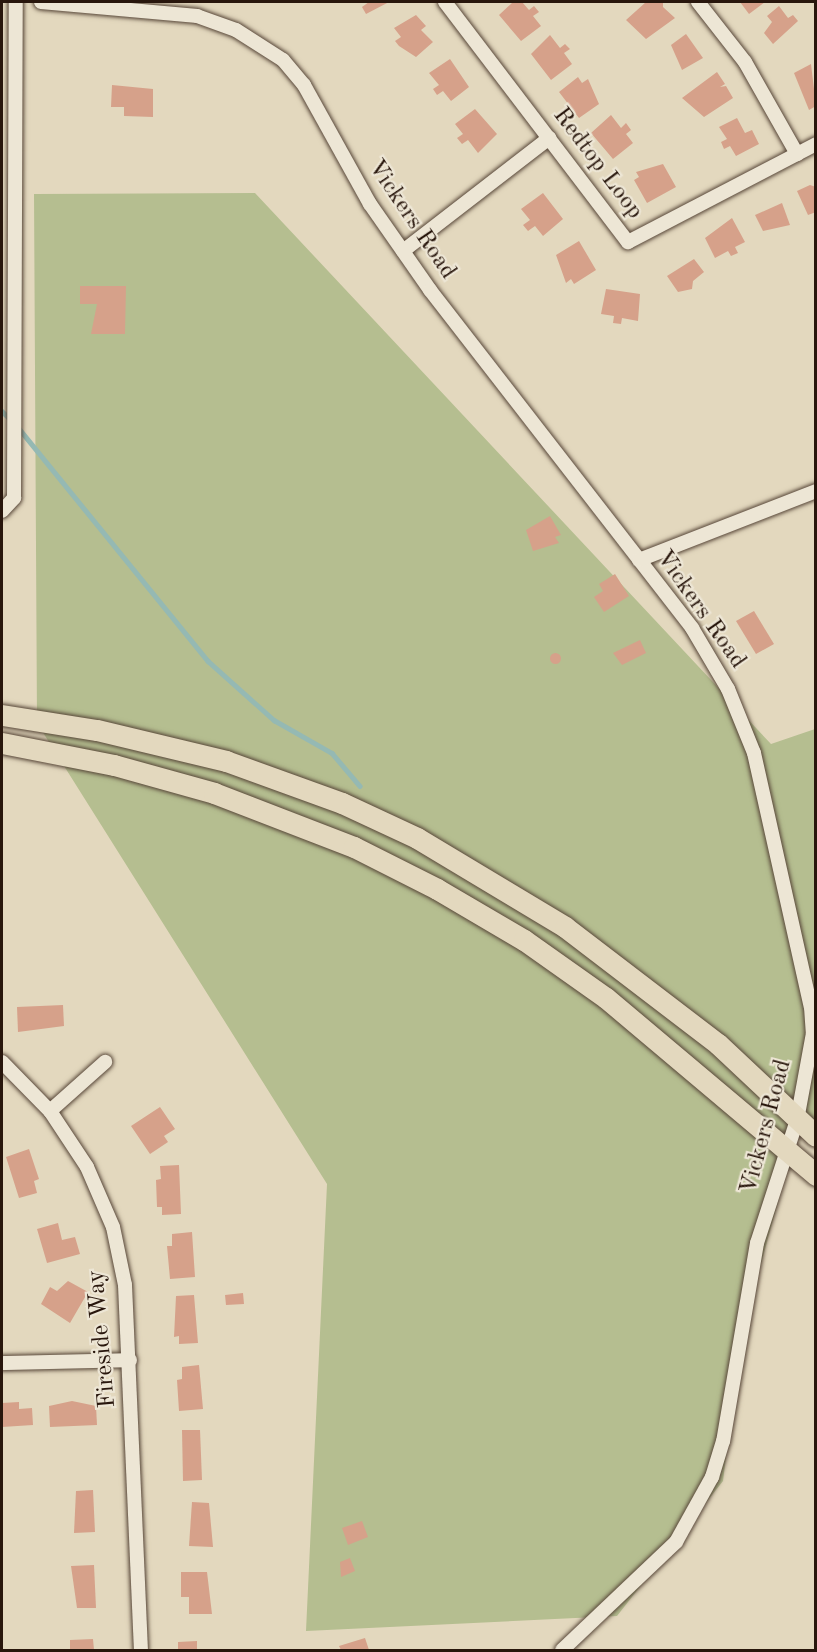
<!DOCTYPE html>
<style>
body{margin:0}
#map{position:relative;width:817px;height:1652px;overflow:hidden;background:#e3d8be;font-family:"Old Standard TT",serif}
div>[style]{position:absolute}
.green>*{inset:0;background:#b5be90}
.stream>*{height:4.5px;margin:-2.25px;padding:0 2.25px;transform-origin:2.25px;border-radius:2.25px;background:#95b9b3}
.building>*{inset:0;background:#d6a18a}
.round{border-radius:50%}
.roads{filter:drop-shadow(0 0 2px #574638) drop-shadow(0 0 2px #574638)}
.street>*{height:14px;margin:-7px;padding:0 7px;transform-origin:7px;border-radius:7px;background:#ede6d5}
.primary>*{height:21px;margin:-10.5px;padding:0 10.5px;transform-origin:10.5px;border-radius:10.5px;background:#e3d8be}
span{translate:-50% -50%;white-space:nowrap;text-align:center;line-height:1.15;-webkit-text-stroke:4.5px #ede6d5;paint-order:stroke}
.street-label{font-size:24px;color:#28160c}
.frame{position:absolute;inset:0;border:3px solid #28160c;pointer-events:none}
</style>
<div id="map">
<div class="green">
<div style="clip-path:polygon(255px 193px,771px 744px,815px 729px,815px 1138px,799px 1125px,741px 1337px,723px 1481px,617px 1616px,306px 1631px,327px 1184px,37px 723px,34px 194px)"></div>
</div>
<div class="stream">
<div style="left:2px;top:411px;width:13px;rotate:45deg"></div>
<div style="left:17px;top:426px;width:303px;rotate:50.9deg"></div>
<div style="left:208px;top:661px;width:89px;rotate:41.8deg"></div>
<div style="left:274px;top:720px;width:67px;rotate:29.6deg"></div>
<div style="left:332px;top:753px;width:43px;rotate:49.7deg"></div>
</div>
<div class="building">
<div style="clip-path:polygon(389px 2px,366px 14px,362px 7px,369px 2px)"></div>
<div style="clip-path:polygon(513px 2px,522px 2px,529px 10px,534px 6px,539px 12px,533px 16px,541px 26px,521px 41px,499px 15px)"></div>
<div style="clip-path:polygon(646px 2px,663px 2px,663px 7px,675px 18px,646px 39px,626px 20px)"></div>
<div style="clip-path:polygon(740px 2px,765px 2px,749px 14px)"></div>
<div style="clip-path:polygon(779px 6px,788px 18px,793px 15px,798px 21px,773px 44px,764px 33px,772px 22px,767px 16px)"></div>
<div style="clip-path:polygon(416px 15px,426px 26px,421px 30px,433px 42px,416px 57px,399px 46px,395px 41px,401px 37px,394px 28px)"></div>
<div style="clip-path:polygon(686px 34px,703px 58px,682px 70px,671px 45px)"></div>
<div style="clip-path:polygon(550px 35px,560px 48px,565px 44px,570px 49px,564px 53px,572px 64px,551px 80px,531px 54px)"></div>
<div style="clip-path:polygon(450px 59px,469px 87px,451px 101px,443px 91px,437px 95px,433px 89px,439px 85px,429px 73px)"></div>
<div style="clip-path:polygon(811px 64px,816px 106px,809px 110px,794px 73px)"></div>
<div style="clip-path:polygon(717px 72px,725px 84px,720px 87px,726px 86px,733px 98px,704px 117px,682px 98px)"></div>
<div style="clip-path:polygon(578px 77px,582px 83px,588px 79px,599px 104px,579px 118px,559px 92px)"></div>
<div style="clip-path:polygon(112px 85px,153px 89px,153px 117px,124px 116px,124px 107px,111px 107px)"></div>
<div style="clip-path:polygon(475px 109px,497px 134px,478px 153px,468px 140px,462px 144px,457px 138px,463px 134px,455px 124px)"></div>
<div style="clip-path:polygon(611px 115px,621px 128px,626px 123px,631px 130px,626px 134px,633px 143px,613px 159px,591px 133px)"></div>
<div style="clip-path:polygon(737px 118px,745px 133px,752px 130px,759px 144px,736px 156px,730px 146px,724px 149px,721px 142px,727px 139px,719px 127px)"></div>
<div style="clip-path:polygon(663px 164px,676px 187px,647px 203px,634px 180px,639px 177px,636px 172px)"></div>
<div style="clip-path:polygon(810px 185px,816px 187px,816px 212px,808px 215px,797px 191px)"></div>
<div style="clip-path:polygon(543px 193px,563px 219px,543px 236px,535px 226px,528px 231px,523px 225px,530px 220px,521px 209px)"></div>
<div style="clip-path:polygon(782px 203px,790px 225px,763px 231px,755px 215px)"></div>
<div style="clip-path:polygon(732px 218px,745px 242px,735px 247px,738px 253px,731px 256px,728px 251px,715px 258px,705px 238px)"></div>
<div style="clip-path:polygon(579px 241px,596px 270px,574px 284px,571px 279px,566px 283px,556px 255px)"></div>
<div style="clip-path:polygon(694px 259px,704px 272px,693px 281px,692px 289px,678px 292px,667px 276px)"></div>
<div style="clip-path:polygon(80px 286px,126px 286px,125px 334px,91px 334px,97px 304px,80px 304px)"></div>
<div style="clip-path:polygon(606px 289px,640px 294px,638px 321px,622px 318px,621px 324px,613px 323px,614px 316px,601px 314px)"></div>
<div style="clip-path:polygon(550px 516px,561px 535px,555px 537px,559px 543px,533px 551px,526px 530px)"></div>
<div style="clip-path:polygon(615px 574px,629px 596px,604px 612px,594px 597px,603px 591px,599px 584px)"></div>
<div style="clip-path:polygon(754px 611px,774px 644px,756px 654px,736px 621px)"></div>
<div style="clip-path:polygon(640px 640px,646px 653px,622px 665px,613px 653px)"></div>
<div class="round" style="left:549.5px;top:652.5px;width:11px;height:11px"></div>
<div style="clip-path:polygon(63px 1005px,64px 1026px,18px 1032px,17px 1007px)"></div>
<div style="clip-path:polygon(160px 1107px,175px 1129px,164px 1136px,168px 1142px,150px 1154px,131px 1126px)"></div>
<div style="clip-path:polygon(29px 1149px,39px 1179px,34px 1181px,37px 1193px,19px 1198px,6px 1157px)"></div>
<div style="clip-path:polygon(179px 1165px,181px 1214px,162px 1215px,162px 1207px,157px 1207px,156px 1180px,161px 1179px,160px 1166px)"></div>
<div style="clip-path:polygon(58px 1223px,62px 1240px,75px 1237px,80px 1254px,47px 1263px,37px 1229px)"></div>
<div style="clip-path:polygon(192px 1232px,195px 1277px,170px 1279px,167px 1246px,172px 1246px,172px 1234px)"></div>
<div style="clip-path:polygon(68px 1281px,88px 1292px,70px 1323px,41px 1304px,50px 1287px,57px 1291px)"></div>
<div style="clip-path:polygon(243px 1293px,244px 1304px,226px 1305px,225px 1295px)"></div>
<div style="clip-path:polygon(194px 1295px,198px 1343px,179px 1344px,179px 1336px,174px 1337px,176px 1296px)"></div>
<div style="clip-path:polygon(199px 1365px,203px 1409px,179px 1411px,177px 1380px,182px 1379px,182px 1367px)"></div>
<div style="clip-path:polygon(72px 1401px,96px 1406px,97px 1425px,50px 1427px,49px 1406px)"></div>
<div style="clip-path:polygon(19px 1402px,19px 1409px,32px 1408px,33px 1425px,2px 1427px,2px 1403px)"></div>
<div style="clip-path:polygon(182px 1430px,200px 1430px,202px 1480px,183px 1481px)"></div>
<div style="clip-path:polygon(93px 1490px,95px 1532px,74px 1533px,76px 1491px)"></div>
<div style="clip-path:polygon(192px 1502px,209px 1503px,213px 1547px,189px 1546px)"></div>
<div style="clip-path:polygon(362px 1521px,368px 1537px,348px 1545px,342px 1528px)"></div>
<div style="clip-path:polygon(350px 1558px,355px 1571px,341px 1577px,340px 1562px)"></div>
<div style="clip-path:polygon(94px 1565px,96px 1608px,77px 1608px,71px 1566px)"></div>
<div style="clip-path:polygon(181px 1572px,207px 1572px,212px 1614px,189px 1614px,189px 1597px,181px 1597px)"></div>
<div style="clip-path:polygon(365px 1638px,369px 1650px,341px 1650px,339px 1646px)"></div>
<div style="clip-path:polygon(93px 1639px,94px 1650px,70px 1650px,70px 1640px)"></div>
<div style="clip-path:polygon(197px 1641px,197px 1649px,211px 1650px,178px 1650px,178px 1642px)"></div>
</div>
<div class="roads">
<div class="street">
<div style="left:41px;top:2px;width:157px;rotate:5.1deg"></div>
<div style="left:197px;top:16px;width:41px;rotate:19.7deg"></div>
<div style="left:236px;top:30px;width:56px;rotate:32.6deg"></div>
<div style="left:283px;top:60px;width:33px;rotate:50deg"></div>
<div style="left:304px;top:85px;width:136px;rotate:61deg"></div>
<div style="left:370px;top:204px;width:105px;rotate:55.1deg"></div>
<div style="left:430px;top:290px;width:428px;rotate:52.2deg"></div>
<div style="left:692px;top:628px;width:71px;rotate:59.5deg"></div>
<div style="left:728px;top:689px;width:69px;rotate:67.9deg"></div>
<div style="left:754px;top:753px;width:260px;rotate:77.4deg"></div>
<div style="left:811px;top:1007px;width:26px;rotate:86deg"></div>
<div style="left:813px;top:1033px;width:88px;rotate:100.4deg"></div>
<div style="left:797px;top:1120px;width:129px;rotate:108deg"></div>
<div style="left:757px;top:1243px;width:201px;rotate:99.7deg"></div>
<div style="left:723px;top:1441px;width:38px;rotate:107deg"></div>
<div style="left:712px;top:1477px;width:74px;rotate:119deg"></div>
<div style="left:676px;top:1542px;width:157px;rotate:136.5deg"></div>
<div style="left:445px;top:2px;width:302px;rotate:52.7deg"></div>
<div style="left:628px;top:242px;width:212px;rotate:-27.5deg"></div>
<div style="left:698px;top:2px;width:76px;rotate:51.9deg"></div>
<div style="left:745px;top:62px;width:106px;rotate:60.5deg"></div>
<div style="left:403px;top:251px;width:185px;rotate:-37.7deg"></div>
<div style="left:2px;top:511px;width:18px;rotate:-47deg"></div>
<div style="left:14px;top:498px;width:496px;rotate:-89.8deg"></div>
<div style="left:639px;top:560px;width:190px;rotate:-21.3deg"></div>
<div style="left:2px;top:1062px;width:69px;rotate:45.6deg"></div>
<div style="left:50px;top:1111px;width:67px;rotate:56.5deg"></div>
<div style="left:87px;top:1167px;width:65px;rotate:66.6deg"></div>
<div style="left:113px;top:1227px;width:59px;rotate:78.3deg"></div>
<div style="left:125px;top:1285px;width:365px;rotate:87.5deg"></div>
<div style="left:50px;top:1111px;width:74px;rotate:-41.7deg"></div>
<div style="left:2px;top:1363px;width:128px;rotate:-1.3deg"></div>
</div>
<div class="primary">
<div style="left:2px;top:715px;width:96px;rotate:9deg"></div>
<div style="left:97px;top:730px;width:133px;rotate:13.5deg"></div>
<div style="left:226px;top:761px;width:123px;rotate:19.9deg"></div>
<div style="left:342px;top:803px;width:83px;rotate:25deg"></div>
<div style="left:417px;top:838px;width:173px;rotate:31deg"></div>
<div style="left:565px;top:927px;width:193px;rotate:37.4deg"></div>
<div style="left:718px;top:1044px;width:134px;rotate:43.2deg"></div>
<div style="left:2px;top:743px;width:114px;rotate:11.1deg"></div>
<div style="left:114px;top:765px;width:104px;rotate:15.6deg"></div>
<div style="left:214px;top:793px;width:150px;rotate:21.1deg"></div>
<div style="left:354px;top:847px;width:93px;rotate:26.8deg"></div>
<div style="left:437px;top:889px;width:101px;rotate:30.4deg"></div>
<div style="left:524px;top:940px;width:100px;rotate:35.3deg"></div>
<div style="left:606px;top:998px;width:275px;rotate:40.1deg"></div>
</div>
</div>
<div class="street-label">
<span style="left:597px;top:164px;rotate:53deg">Redtop Loop</span>
<span style="left:411px;top:220px;rotate:56deg">Vickers Road</span>
<span style="left:700px;top:610px;rotate:55deg">Vickers Road</span>
<span style="left:767px;top:1127px;rotate:-75deg">Vickers Road</span>
<span style="left:103px;top:1339px;rotate:-95deg">Fireside Way</span>
</div>
<div class="frame"></div>
</div>
